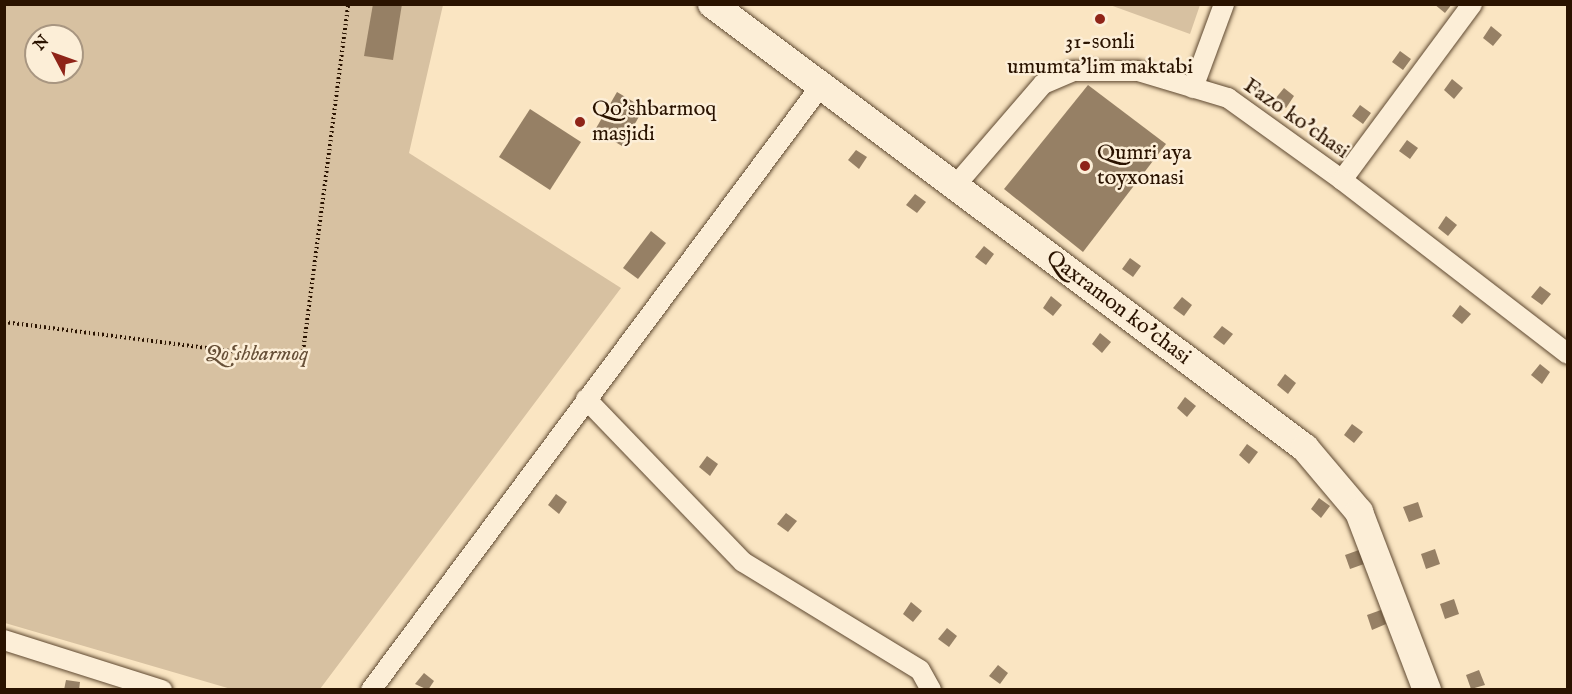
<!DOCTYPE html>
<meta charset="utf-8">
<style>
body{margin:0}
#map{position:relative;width:1572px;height:694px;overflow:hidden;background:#fae5c2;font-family:"IM FELL English",serif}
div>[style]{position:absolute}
.green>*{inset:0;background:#d7c1a1}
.building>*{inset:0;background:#968065}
.path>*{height:4px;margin-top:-2px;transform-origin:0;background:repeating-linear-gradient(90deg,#2a1300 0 1.5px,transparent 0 4.5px)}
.roads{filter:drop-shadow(0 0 2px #5e4830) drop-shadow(0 0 2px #5e4830)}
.street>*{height:20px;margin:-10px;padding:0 10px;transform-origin:10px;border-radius:10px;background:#fceed7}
.secondary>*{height:28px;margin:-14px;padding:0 14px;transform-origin:14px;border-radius:14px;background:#fceed7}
.dots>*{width:16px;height:16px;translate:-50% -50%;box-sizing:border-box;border:3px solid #fceed7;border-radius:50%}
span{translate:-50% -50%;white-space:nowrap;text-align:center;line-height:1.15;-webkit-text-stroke:5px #fceed7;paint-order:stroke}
.poi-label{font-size:22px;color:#2a1300}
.left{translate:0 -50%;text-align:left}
.street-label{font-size:22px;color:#2a1300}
.park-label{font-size:22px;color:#675038;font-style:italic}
.frame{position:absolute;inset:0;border:6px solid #2a1300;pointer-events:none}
.north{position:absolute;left:24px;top:24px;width:60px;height:60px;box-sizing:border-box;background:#fceed7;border:2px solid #a89681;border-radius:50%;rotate:311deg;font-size:16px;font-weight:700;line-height:24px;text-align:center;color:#2a1300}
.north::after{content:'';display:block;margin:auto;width:21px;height:27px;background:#8f2418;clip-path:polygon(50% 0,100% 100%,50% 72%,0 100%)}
</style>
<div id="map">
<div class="green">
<div style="clip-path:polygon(evenodd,4px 5px,443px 5px,409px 153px,621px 288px,320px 689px,231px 689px,5px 623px,4px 5px,36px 36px,72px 36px,72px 72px,36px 72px,36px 36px)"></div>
<div style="clip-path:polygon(1110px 5px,1200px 5px,1190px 34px)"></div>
</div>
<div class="building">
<div style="clip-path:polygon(373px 4px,402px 4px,393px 60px,364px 56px)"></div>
<div style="clip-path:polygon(1434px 4px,1452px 4px,1445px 13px)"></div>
<div style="clip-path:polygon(1491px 26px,1502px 35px,1493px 46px,1483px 38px)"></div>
<div style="clip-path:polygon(1400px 51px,1411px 59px,1403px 70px,1392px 62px)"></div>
<div style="clip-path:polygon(1452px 79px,1463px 88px,1454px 99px,1444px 90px)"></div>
<div style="clip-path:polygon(1088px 85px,1166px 144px,1083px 252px,1004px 189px)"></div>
<div style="clip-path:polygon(1284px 88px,1294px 96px,1286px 108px,1275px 99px)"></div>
<div style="clip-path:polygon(617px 92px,644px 108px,622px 146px,595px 130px)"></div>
<div style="clip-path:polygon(1360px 105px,1371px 113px,1363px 124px,1352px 116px)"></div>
<div style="clip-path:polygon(530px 109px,581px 142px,550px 190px,499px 157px)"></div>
<div style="clip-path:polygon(1407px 140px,1418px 148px,1410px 159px,1399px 151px)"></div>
<div style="clip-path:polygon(856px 150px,867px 157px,859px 169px,848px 160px)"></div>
<div style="clip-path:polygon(915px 194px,926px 202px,917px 213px,906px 205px)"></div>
<div style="clip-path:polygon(1446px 216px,1457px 225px,1448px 236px,1438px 228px)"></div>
<div style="clip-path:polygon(651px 231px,666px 243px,638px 279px,623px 268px)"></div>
<div style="clip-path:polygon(984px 246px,994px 254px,986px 265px,975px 257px)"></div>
<div style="clip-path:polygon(1130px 258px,1141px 266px,1133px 277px,1122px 269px)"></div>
<div style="clip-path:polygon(1540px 286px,1551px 294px,1542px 305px,1531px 297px)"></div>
<div style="clip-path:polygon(1051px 296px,1062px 305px,1053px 316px,1043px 308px)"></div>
<div style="clip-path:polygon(1182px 297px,1192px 305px,1184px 316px,1173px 308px)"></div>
<div style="clip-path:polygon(1460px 305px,1471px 314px,1462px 324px,1452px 316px)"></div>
<div style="clip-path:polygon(1222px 326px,1233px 334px,1224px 345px,1213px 337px)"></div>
<div style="clip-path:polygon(1100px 333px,1111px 342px,1102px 353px,1092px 344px)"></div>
<div style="clip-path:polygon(1540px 364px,1550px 372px,1542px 384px,1531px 375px)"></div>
<div style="clip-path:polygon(1285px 374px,1296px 383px,1288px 394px,1277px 385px)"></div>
<div style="clip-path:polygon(1185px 397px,1196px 406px,1187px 417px,1177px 408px)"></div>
<div style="clip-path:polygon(1352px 424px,1363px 432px,1354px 443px,1344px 435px)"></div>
<div style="clip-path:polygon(1247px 444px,1258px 452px,1249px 464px,1239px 455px)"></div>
<div style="clip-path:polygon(707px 456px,718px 464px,710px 476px,699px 467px)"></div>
<div style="clip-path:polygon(556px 494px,567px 502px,559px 514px,548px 505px)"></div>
<div style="clip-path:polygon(1319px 498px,1330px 506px,1321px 518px,1311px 509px)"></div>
<div style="clip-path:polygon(1418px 502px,1423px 517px,1409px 522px,1403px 507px)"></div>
<div style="clip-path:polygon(786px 513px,797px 521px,788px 532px,777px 524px)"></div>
<div style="clip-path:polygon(1435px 549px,1440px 564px,1426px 569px,1421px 554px)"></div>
<div style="clip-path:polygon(1359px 550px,1364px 564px,1350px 569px,1345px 555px)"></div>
<div style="clip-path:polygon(1454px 599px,1459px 614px,1445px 619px,1440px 604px)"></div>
<div style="clip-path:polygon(911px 602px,922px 611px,913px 622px,903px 614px)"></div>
<div style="clip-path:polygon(1381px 610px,1386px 624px,1372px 630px,1367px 615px)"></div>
<div style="clip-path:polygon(947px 628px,957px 636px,949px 647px,938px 639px)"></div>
<div style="clip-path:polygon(998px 665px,1008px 673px,1000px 684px,989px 676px)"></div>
<div style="clip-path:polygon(1479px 670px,1485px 685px,1471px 689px,1466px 675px)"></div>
<div style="clip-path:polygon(424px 673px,434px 681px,428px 690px,415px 684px)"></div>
<div style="clip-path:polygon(66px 680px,80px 682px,79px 690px,64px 690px)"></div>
</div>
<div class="path">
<div style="left:4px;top:322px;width:300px;rotate:7.3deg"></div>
<div style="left:302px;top:360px;width:359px;rotate:-82.6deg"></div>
</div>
<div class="roads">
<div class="street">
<div style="left:1193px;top:88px;width:90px;rotate:-69.7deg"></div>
<div style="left:1342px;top:180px;width:219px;rotate:-53.5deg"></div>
<div style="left:955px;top:186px;width:135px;rotate:-49.2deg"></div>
<div style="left:1043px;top:84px;width:33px;rotate:-23deg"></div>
<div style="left:1073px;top:71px;width:65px"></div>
<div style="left:1138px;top:71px;width:94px;rotate:16.7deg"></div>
<div style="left:1228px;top:98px;width:140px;rotate:35.7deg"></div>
<div style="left:1342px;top:180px;width:285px;rotate:37.6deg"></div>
<div style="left:586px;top:399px;width:226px;rotate:46.1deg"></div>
<div style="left:743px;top:562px;width:207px;rotate:31.4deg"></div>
<div style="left:920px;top:670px;width:23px;rotate:61deg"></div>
<div style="left:4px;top:640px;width:166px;rotate:17.6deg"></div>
<div style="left:371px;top:690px;width:752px;rotate:-53.33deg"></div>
</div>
<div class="secondary">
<div style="left:712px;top:4px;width:741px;rotate:36.82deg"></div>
<div style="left:1305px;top:448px;width:84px;rotate:49.8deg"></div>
<div style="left:1359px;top:512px;width:191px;rotate:69.1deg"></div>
</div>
</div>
<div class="dots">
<div style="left:1100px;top:19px;background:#8f2418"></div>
<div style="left:580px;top:122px;background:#8f2418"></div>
<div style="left:1085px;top:166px;background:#8f2418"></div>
</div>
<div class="poi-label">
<span style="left:1100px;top:55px">31-sonli<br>umumta'lim maktabi</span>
<span class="left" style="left:592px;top:122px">Qo'shbarmoq<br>masjidi</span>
<span class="left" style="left:1097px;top:166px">Qumri aya<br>toyxonasi</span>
</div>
<div class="street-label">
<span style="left:1296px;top:119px;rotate:35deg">Fazo ko'chasi</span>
<span style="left:1118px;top:308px;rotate:37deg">Qaxramon ko'chasi</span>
</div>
<div class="park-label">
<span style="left:257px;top:355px">Qo‘shbarmoq</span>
</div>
<div class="frame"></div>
<div class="north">N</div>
</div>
